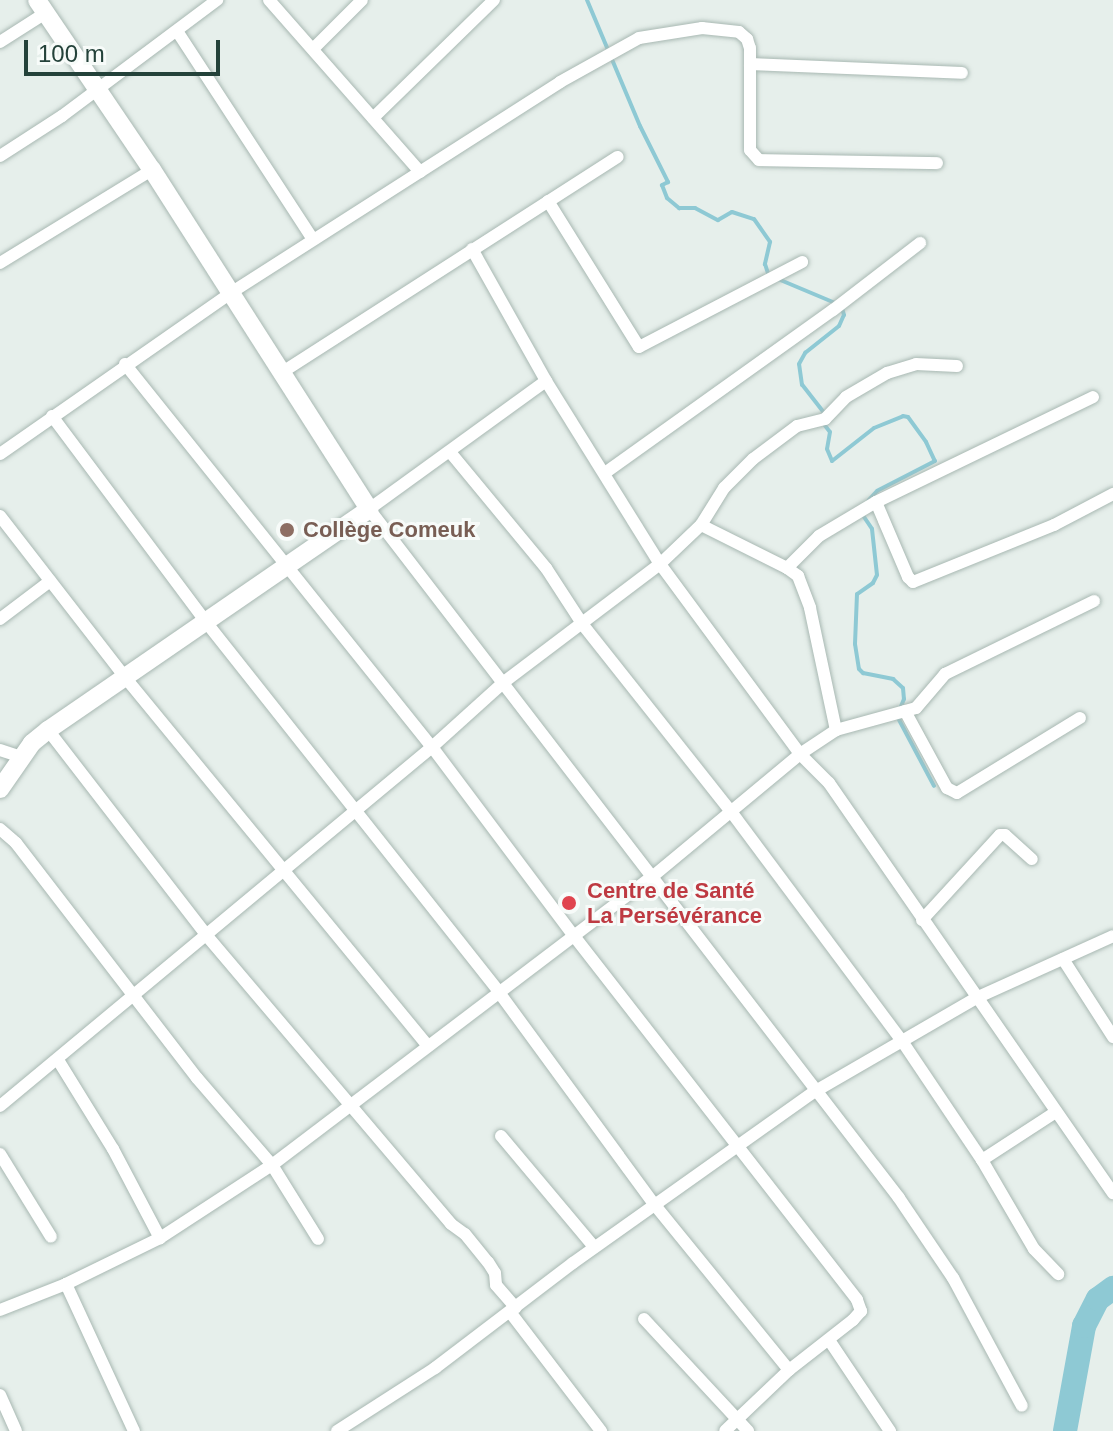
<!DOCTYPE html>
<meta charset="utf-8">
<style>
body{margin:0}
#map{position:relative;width:1113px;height:1431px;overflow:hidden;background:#e6efeb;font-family:Helvetica,sans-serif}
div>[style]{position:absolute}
.stream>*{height:4px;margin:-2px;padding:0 2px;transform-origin:2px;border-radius:2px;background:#8ec9d4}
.river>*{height:24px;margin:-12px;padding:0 12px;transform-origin:12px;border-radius:12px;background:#8ec9d4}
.roads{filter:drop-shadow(0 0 2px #a8b8b2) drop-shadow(0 0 2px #a8b8b2)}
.street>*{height:12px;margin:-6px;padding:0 6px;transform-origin:6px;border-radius:6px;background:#fff}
.secondary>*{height:18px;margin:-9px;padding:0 9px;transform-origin:9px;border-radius:9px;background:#fff}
.dots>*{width:22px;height:22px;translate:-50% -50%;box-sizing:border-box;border:4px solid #f7fbf9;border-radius:50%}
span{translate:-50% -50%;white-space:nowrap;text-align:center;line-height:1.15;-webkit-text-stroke:6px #f7fbf9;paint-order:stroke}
.education-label{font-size:22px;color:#785e54;font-weight:700}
.left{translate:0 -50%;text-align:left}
.health-label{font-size:22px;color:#be3a42;font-weight:700}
.scale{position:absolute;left:24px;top:40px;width:196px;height:36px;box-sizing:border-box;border:4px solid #24423a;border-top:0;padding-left:10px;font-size:24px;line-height:28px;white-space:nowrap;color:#24423a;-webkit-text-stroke:6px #f7fbf9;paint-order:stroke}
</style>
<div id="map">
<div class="stream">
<div style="left:587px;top:0;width:137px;rotate:67.2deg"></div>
<div style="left:640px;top:126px;width:63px;rotate:63.4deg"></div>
<div style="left:668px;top:182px;width:7px;rotate:153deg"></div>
<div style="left:662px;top:185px;width:14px;rotate:69deg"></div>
<div style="left:667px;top:198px;width:16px;rotate:40deg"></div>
<div style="left:679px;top:208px;width:16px"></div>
<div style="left:695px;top:208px;width:26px;rotate:28deg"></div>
<div style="left:718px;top:220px;width:16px;rotate:-30deg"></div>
<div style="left:732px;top:212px;width:23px;rotate:18deg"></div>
<div style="left:754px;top:219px;width:28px;rotate:55deg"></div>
<div style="left:770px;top:242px;width:23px;rotate:103deg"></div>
<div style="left:765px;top:264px;width:13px;rotate:72deg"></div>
<div style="left:778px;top:279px;width:62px;rotate:22.8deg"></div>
<div style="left:825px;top:414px;width:37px;rotate:-128deg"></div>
<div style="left:802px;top:385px;width:21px;rotate:-98deg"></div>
<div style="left:799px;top:364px;width:13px;rotate:-61deg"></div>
<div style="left:805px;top:353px;width:43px;rotate:-38.5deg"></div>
<div style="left:839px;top:326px;width:12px;rotate:-66deg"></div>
<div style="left:844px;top:315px;width:7px;rotate:-106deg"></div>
<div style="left:823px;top:423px;width:11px;rotate:52deg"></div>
<div style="left:830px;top:432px;width:17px;rotate:100deg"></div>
<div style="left:827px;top:449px;width:13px;rotate:67deg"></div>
<div style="left:832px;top:461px;width:53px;rotate:-38.2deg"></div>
<div style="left:874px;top:428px;width:31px;rotate:-22deg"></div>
<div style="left:903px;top:416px;width:5px;rotate:11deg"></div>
<div style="left:908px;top:417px;width:31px;rotate:54deg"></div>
<div style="left:926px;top:442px;width:21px;rotate:65deg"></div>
<div style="left:935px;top:461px;width:65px;rotate:152.7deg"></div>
<div style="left:877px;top:491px;width:13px;rotate:132deg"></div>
<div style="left:862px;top:514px;width:18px;rotate:56deg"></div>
<div style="left:872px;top:529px;width:46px;rotate:83.8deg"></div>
<div style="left:877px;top:575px;width:9px;rotate:117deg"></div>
<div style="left:873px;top:583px;width:19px;rotate:145deg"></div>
<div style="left:857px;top:594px;width:50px;rotate:92.3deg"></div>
<div style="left:855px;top:644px;width:25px;rotate:81deg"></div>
<div style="left:859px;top:669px;width:6px;rotate:45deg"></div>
<div style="left:863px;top:673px;width:31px;rotate:11deg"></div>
<div style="left:893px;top:679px;width:13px;rotate:42deg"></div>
<div style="left:903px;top:688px;width:11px;rotate:85deg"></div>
<div style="left:904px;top:699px;width:18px;rotate:112deg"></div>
<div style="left:897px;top:716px;width:79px;rotate:62.1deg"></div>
</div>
<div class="river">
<div style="left:1065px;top:1431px;width:107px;rotate:-79.7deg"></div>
<div style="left:1084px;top:1326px;width:30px;rotate:-63deg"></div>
<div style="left:1098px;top:1299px;width:19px;rotate:-36deg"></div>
</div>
<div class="roads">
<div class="street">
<div style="left:269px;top:0;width:229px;rotate:48.7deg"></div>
<div style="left:177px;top:31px;width:249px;rotate:56.9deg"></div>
<div style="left:0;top:42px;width:56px;rotate:-32.6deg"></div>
<div style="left:313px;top:49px;width:69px;rotate:-45deg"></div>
<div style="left:750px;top:64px;width:212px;rotate:2.4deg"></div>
<div style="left:373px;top:118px;width:169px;rotate:-44.3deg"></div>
<div style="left:0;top:156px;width:74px;rotate:-32.8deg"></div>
<div style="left:62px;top:116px;width:194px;rotate:-36.8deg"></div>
<div style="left:548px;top:201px;width:172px;rotate:58.1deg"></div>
<div style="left:639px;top:347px;width:184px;rotate:-27.5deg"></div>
<div style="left:472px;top:249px;width:151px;rotate:60.7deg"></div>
<div style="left:546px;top:381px;width:216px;rotate:58.1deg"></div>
<div style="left:660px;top:564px;width:236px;rotate:53.6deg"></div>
<div style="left:800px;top:754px;width:41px;rotate:45deg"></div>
<div style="left:829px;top:783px;width:499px;rotate:55.3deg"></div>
<div style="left:0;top:263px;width:178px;rotate:-31.5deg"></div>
<div style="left:125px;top:364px;width:491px;rotate:51.3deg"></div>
<div style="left:432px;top:747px;width:236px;rotate:53.1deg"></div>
<div style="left:574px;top:936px;width:461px;rotate:52.1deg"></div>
<div style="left:857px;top:1300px;width:12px;rotate:70deg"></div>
<div style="left:861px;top:1311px;width:12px;rotate:132deg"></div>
<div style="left:853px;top:1320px;width:81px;rotate:142deg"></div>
<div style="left:789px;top:1370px;width:88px;rotate:136.4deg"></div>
<div style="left:281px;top:373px;width:400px;rotate:-32.7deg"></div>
<div style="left:546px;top:381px;width:218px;rotate:144.1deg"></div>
<div style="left:369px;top:509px;width:869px;rotate:52.43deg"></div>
<div style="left:899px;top:1198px;width:97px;rotate:56deg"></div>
<div style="left:953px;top:1278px;width:145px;rotate:61.7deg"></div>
<div style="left:52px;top:416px;width:257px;rotate:53.2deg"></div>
<div style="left:206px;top:622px;width:471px;rotate:51.6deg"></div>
<div style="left:498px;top:991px;width:264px;rotate:53.8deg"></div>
<div style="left:654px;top:1204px;width:214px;rotate:50.9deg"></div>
<div style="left:450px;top:452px;width:151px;rotate:50.4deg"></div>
<div style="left:546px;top:568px;width:68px;rotate:57deg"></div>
<div style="left:583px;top:625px;width:240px;rotate:51.6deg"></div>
<div style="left:732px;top:813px;width:284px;rotate:53.3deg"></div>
<div style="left:902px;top:1041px;width:143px;rotate:56.1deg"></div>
<div style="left:982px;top:1160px;width:103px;rotate:59.7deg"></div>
<div style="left:1034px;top:1249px;width:35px;rotate:46deg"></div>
<div style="left:0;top:454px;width:279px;rotate:-34.9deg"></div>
<div style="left:229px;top:294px;width:393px;rotate:-32.6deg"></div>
<div style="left:560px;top:82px;width:90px;rotate:-29.1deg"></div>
<div style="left:639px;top:38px;width:64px;rotate:-9deg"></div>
<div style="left:702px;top:28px;width:37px;rotate:6deg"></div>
<div style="left:739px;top:32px;width:11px;rotate:41deg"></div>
<div style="left:747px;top:39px;width:9px;rotate:72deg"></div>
<div style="left:750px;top:48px;width:102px;rotate:90deg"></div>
<div style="left:750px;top:150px;width:13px;rotate:48deg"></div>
<div style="left:759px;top:160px;width:178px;rotate:1deg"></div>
<div style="left:605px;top:473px;width:280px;rotate:-35.6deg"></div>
<div style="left:833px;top:310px;width:110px;rotate:-37.6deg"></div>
<div style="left:876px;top:502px;width:82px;rotate:66.9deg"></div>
<div style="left:908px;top:577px;width:7px;rotate:45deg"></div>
<div style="left:913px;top:582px;width:152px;rotate:-22deg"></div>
<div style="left:1054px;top:525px;width:67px;rotate:-27.7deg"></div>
<div style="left:0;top:516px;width:202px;rotate:52.2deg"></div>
<div style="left:124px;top:676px;width:479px;rotate:50.6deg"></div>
<div style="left:701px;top:525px;width:96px;rotate:26.6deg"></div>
<div style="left:787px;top:568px;width:14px;rotate:36deg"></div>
<div style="left:798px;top:576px;width:34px;rotate:69deg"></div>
<div style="left:810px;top:608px;width:125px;rotate:78deg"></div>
<div style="left:787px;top:568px;width:45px;rotate:-45deg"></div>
<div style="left:819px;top:536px;width:66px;rotate:-30.8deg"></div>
<div style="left:876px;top:502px;width:241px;rotate:-25.8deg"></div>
<div style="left:0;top:619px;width:63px;rotate:-37.2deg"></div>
<div style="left:905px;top:711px;width:88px;rotate:61.4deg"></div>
<div style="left:947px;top:788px;width:11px;rotate:27deg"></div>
<div style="left:957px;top:793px;width:144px;rotate:-31.4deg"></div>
<div style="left:48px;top:730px;width:260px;rotate:52.3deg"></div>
<div style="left:207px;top:936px;width:377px;rotate:49.7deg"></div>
<div style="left:451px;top:1224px;width:17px;rotate:36deg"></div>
<div style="left:465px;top:1234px;width:36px;rotate:51deg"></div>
<div style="left:488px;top:1262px;width:13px;rotate:58deg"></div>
<div style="left:495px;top:1273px;width:12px;rotate:85deg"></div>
<div style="left:496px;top:1285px;width:30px;rotate:49deg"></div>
<div style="left:0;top:750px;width:23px;rotate:18deg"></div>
<div style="left:0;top:829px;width:21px;rotate:41deg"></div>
<div style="left:16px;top:843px;width:297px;rotate:52.4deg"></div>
<div style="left:197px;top:1078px;width:115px;rotate:49.2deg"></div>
<div style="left:272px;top:1165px;width:87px;rotate:58.1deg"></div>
<div style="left:922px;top:920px;width:115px;rotate:-47.5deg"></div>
<div style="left:1000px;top:835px;width:5px"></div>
<div style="left:1005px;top:835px;width:36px;rotate:42deg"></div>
<div style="left:1063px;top:959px;width:93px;rotate:57.3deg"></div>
<div style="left:58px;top:1060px;width:105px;rotate:58.3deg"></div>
<div style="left:113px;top:1149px;width:101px;rotate:62.2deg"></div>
<div style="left:0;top:1106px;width:562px;rotate:-39.73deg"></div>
<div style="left:432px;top:747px;width:97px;rotate:-42.1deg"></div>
<div style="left:504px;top:682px;width:196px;rotate:-37.1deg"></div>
<div style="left:660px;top:564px;width:57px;rotate:-43.6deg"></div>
<div style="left:701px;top:525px;width:44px;rotate:-58.1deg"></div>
<div style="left:724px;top:488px;width:41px;rotate:-45deg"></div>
<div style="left:753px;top:459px;width:55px;rotate:-36.9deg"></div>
<div style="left:797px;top:426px;width:29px;rotate:-14deg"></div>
<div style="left:825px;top:419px;width:30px;rotate:-46deg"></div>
<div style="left:846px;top:397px;width:48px;rotate:-30.3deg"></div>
<div style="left:887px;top:373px;width:30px;rotate:-17deg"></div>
<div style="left:916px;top:364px;width:41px;rotate:2.8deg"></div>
<div style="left:501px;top:1136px;width:145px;rotate:50deg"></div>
<div style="left:0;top:1154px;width:97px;rotate:58.4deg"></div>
<div style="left:982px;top:1160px;width:88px;rotate:-33deg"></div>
<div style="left:66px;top:1284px;width:162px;rotate:65.2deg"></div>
<div style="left:0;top:1310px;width:71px;rotate:-21.5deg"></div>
<div style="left:66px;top:1284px;width:105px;rotate:-26.1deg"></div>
<div style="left:160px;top:1238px;width:134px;rotate:-33.1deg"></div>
<div style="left:272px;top:1165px;width:477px;rotate:-37.2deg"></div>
<div style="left:652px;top:877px;width:192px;rotate:-39.7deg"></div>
<div style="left:800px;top:754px;width:43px;rotate:-33.7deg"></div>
<div style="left:836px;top:730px;width:83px;rotate:-15.4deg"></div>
<div style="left:916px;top:708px;width:45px;rotate:-49.5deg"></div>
<div style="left:945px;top:674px;width:166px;rotate:-26.1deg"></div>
<div style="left:510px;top:1312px;width:150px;rotate:52.6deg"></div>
<div style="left:644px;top:1319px;width:153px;rotate:47.1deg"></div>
<div style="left:829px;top:1340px;width:110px;rotate:56.2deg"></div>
<div style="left:0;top:1395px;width:39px;rotate:66deg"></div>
<div style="left:337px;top:1431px;width:117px;rotate:-32.7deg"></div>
<div style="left:435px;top:1368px;width:173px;rotate:-37.3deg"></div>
<div style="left:573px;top:1263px;width:296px;rotate:-35.4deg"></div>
<div style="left:814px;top:1092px;width:187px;rotate:-30.1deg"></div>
<div style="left:976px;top:998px;width:150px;rotate:-24.3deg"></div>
</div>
<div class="secondary">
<div style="left:0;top:789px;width:56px;rotate:-55.2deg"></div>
<div style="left:32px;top:743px;width:21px;rotate:-39deg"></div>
<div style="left:48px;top:730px;width:390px;rotate:-34.5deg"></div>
<div style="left:369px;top:509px;width:403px;rotate:-122.6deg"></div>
<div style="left:152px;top:170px;width:205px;rotate:-124.1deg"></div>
</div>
</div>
<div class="dots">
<div style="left:287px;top:530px;background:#8d6e63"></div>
<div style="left:569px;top:903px;background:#e0444e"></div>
</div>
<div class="education-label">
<span class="left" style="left:303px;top:530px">Collège Comeuk</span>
</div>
<div class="health-label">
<span class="left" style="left:587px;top:903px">Centre de Santé<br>La Persévérance</span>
</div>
<div class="scale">100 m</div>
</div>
